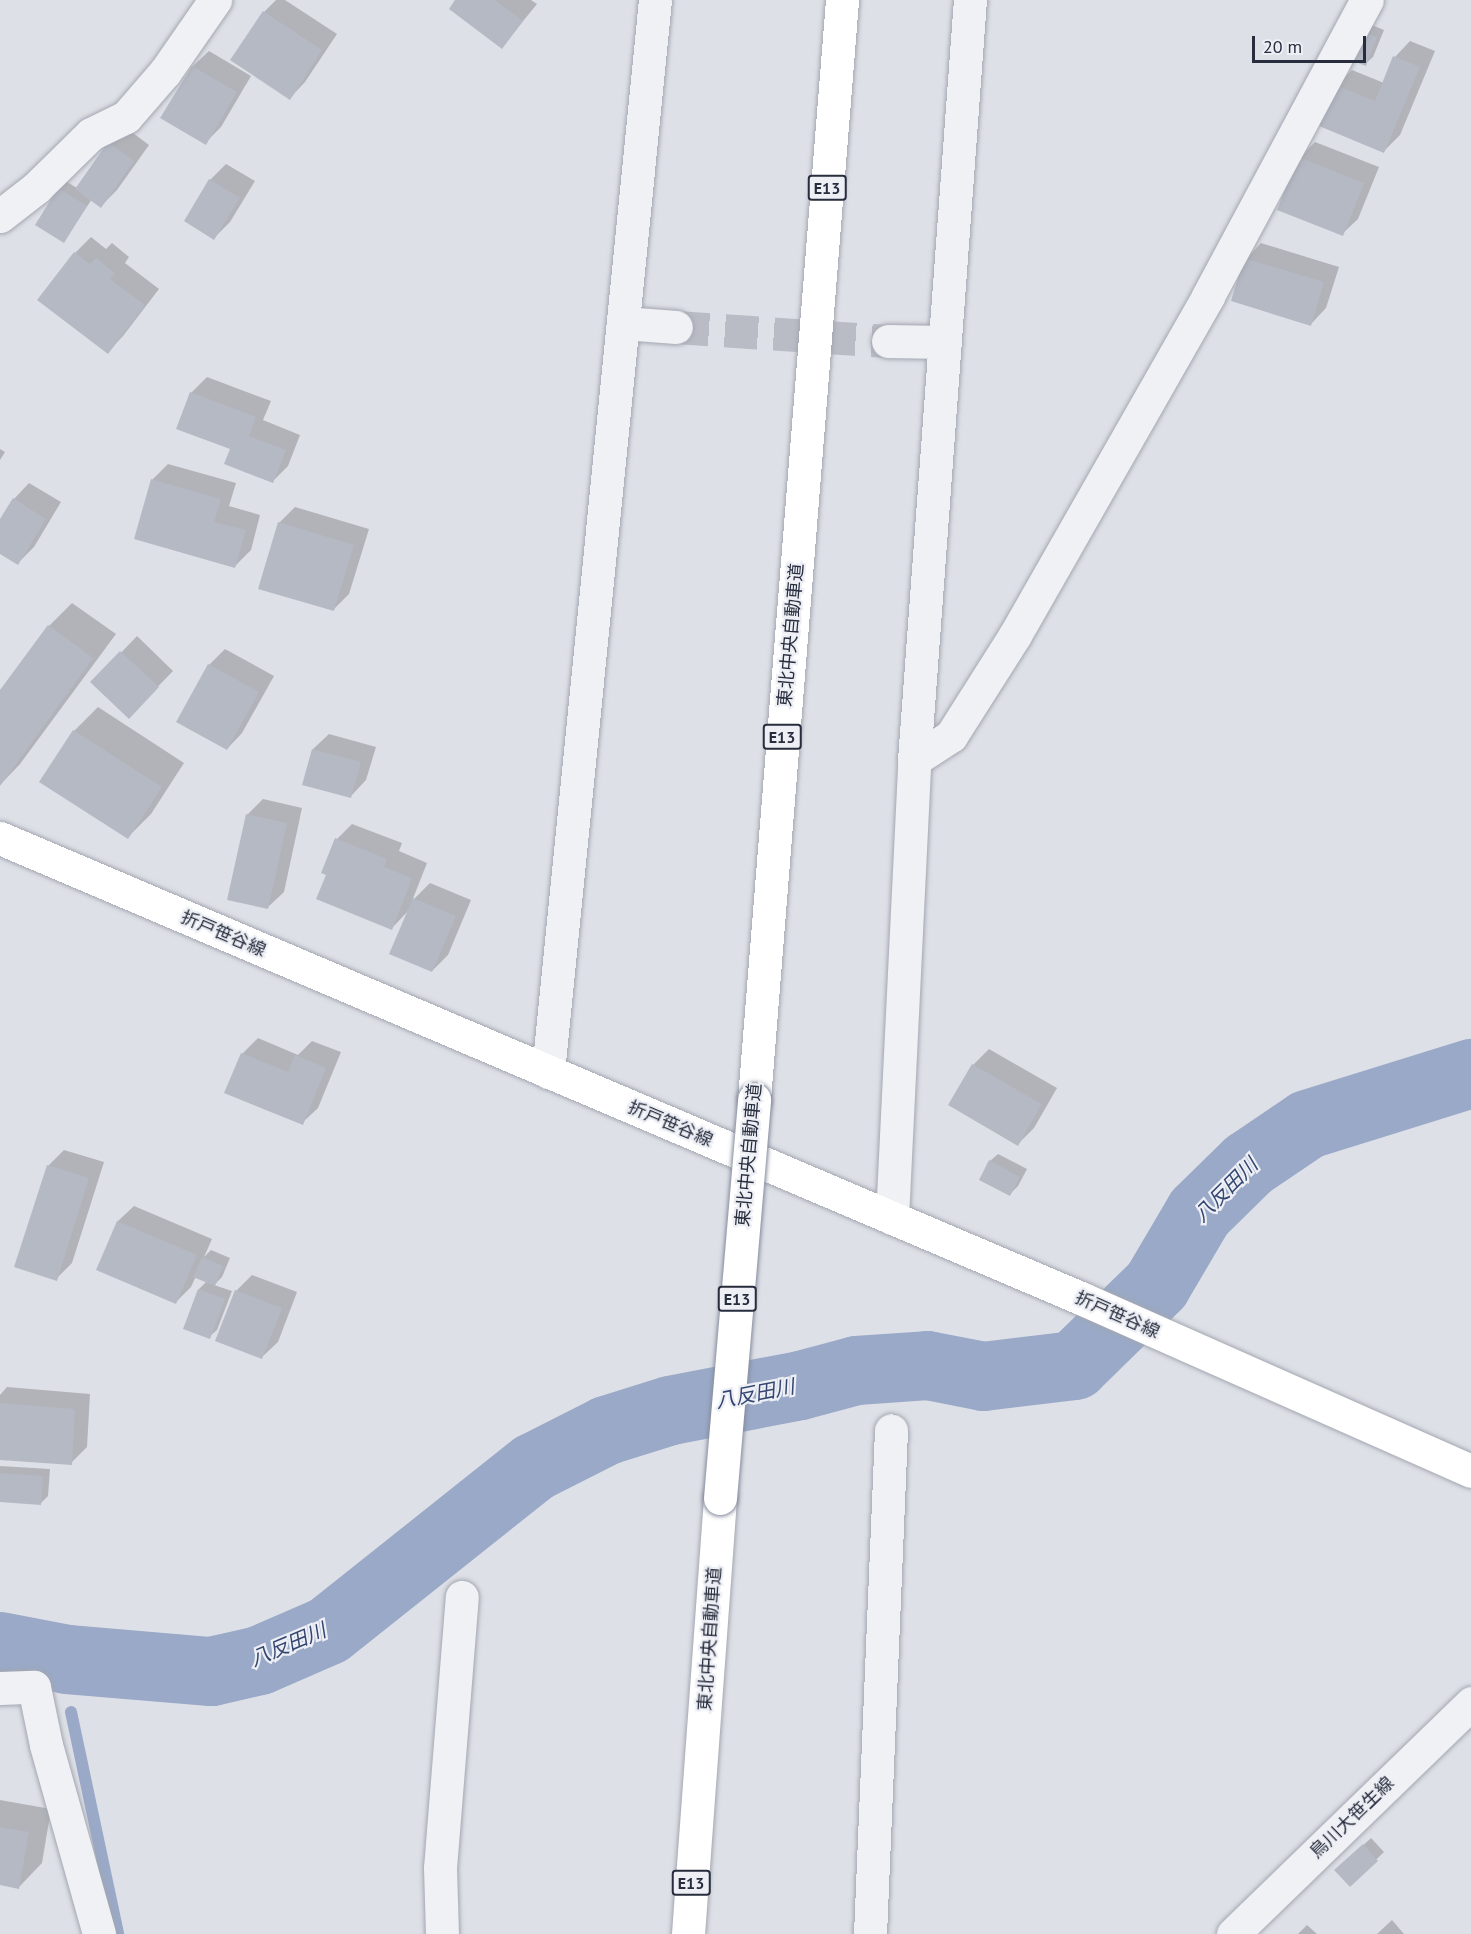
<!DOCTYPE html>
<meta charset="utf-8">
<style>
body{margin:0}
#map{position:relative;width:1471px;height:1934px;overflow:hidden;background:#dee0e7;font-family:"PT Sans","Noto Sans JP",sans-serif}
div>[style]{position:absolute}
.shadow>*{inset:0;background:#0003}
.stream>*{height:12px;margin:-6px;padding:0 6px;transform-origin:6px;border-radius:6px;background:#99a9c7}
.river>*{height:69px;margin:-34.5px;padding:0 34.5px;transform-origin:34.5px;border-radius:34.5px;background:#99a9c7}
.building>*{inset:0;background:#b5b9c4}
.minor-tunnel>*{height:33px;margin-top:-16.5px;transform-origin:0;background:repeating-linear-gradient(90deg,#b9bcc5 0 33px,transparent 0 49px)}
.roads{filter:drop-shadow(0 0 2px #a3a7b1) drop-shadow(0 0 2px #a3a7b1)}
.minor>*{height:33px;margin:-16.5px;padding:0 16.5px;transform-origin:16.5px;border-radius:16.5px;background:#f0f1f5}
.tertiary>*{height:33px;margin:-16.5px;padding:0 16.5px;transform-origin:16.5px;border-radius:16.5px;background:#f0f1f5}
.secondary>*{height:33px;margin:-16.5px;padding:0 16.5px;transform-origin:16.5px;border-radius:16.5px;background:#fff}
.motorway>*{height:33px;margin:-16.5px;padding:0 16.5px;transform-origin:16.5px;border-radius:16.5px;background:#fff}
.bridges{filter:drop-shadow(0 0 2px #858c9d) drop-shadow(0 0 2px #858c9d)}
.motorway-bridge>*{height:33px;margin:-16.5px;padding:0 16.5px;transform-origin:16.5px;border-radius:16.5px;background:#fff}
span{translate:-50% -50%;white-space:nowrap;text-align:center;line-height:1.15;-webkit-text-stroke:4.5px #edeff5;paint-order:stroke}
.shield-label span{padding:2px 4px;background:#edeff5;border:2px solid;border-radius:4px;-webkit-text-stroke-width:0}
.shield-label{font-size:16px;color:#272d3d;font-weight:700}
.street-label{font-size:18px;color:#272d3d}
.water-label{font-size:20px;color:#334670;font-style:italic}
.scale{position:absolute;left:1252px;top:36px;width:114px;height:27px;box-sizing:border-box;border:3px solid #272d3d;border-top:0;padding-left:8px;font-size:18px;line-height:21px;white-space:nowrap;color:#272d3d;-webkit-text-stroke:4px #edeff5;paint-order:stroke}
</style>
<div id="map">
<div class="shadow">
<div style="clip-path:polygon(276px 0,285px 0,337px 34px,305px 82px,290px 98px,264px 12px)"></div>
<div style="clip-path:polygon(457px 0,531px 0,537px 4px,502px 47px)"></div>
<div style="clip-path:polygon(1365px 22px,1384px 30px,1373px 57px,1365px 64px)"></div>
<div style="clip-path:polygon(1410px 41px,1435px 51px,1400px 135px,1384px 151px,1337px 85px,1352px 70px,1384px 83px,1395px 57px)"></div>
<div style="clip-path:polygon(209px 51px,251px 76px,221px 127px,205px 143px,162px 117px,193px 66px)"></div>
<div style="clip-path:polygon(125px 127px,149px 145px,117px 190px,101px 206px,92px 199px,64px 241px,60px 189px,67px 182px,77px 188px,109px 143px)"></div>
<div style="clip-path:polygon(1315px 142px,1379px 167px,1358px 219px,1342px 234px,1299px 158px)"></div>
<div style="clip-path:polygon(226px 164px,255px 181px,230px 222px,214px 238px,210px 180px)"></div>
<div style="clip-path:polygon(91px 237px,106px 249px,112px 243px,129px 257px,125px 263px,159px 289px,123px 336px,108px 352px,39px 300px,75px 253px)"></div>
<div style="clip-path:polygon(1261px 243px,1339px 267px,1326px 308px,1311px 324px,1246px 259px)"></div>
<div style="clip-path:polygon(207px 377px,271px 401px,263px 420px,300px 435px,288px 466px,272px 482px,232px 448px,191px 393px)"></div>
<div style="clip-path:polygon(0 449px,5px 452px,0 460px)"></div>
<div style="clip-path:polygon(168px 464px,236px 483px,229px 506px,260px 515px,251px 550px,235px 566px,152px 480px)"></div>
<div style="clip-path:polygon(29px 483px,61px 502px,34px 547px,18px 563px,0 552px,0 522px,14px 499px)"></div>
<div style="clip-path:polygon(295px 507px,369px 529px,349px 594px,334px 609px,279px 523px)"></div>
<div style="clip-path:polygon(72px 603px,116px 634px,20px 764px,0 785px,0 693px,49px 626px)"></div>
<div style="clip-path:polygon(137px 636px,173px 671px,144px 701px,93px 682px)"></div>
<div style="clip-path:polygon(225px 649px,274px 676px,242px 733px,227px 749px,178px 722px,209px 665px)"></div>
<div style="clip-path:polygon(98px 707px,184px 763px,151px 814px,128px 837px,41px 782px,74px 731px)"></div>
<div style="clip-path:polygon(329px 734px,376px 747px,366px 780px,351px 796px,313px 749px)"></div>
<div style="clip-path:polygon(263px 799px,302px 808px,284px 892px,268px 907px,247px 815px)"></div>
<div style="clip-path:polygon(352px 824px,402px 843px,399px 851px,427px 863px,412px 901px,430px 883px,471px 900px,448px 955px,432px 971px,409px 910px,392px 928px,327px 874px,337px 839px)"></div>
<div style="clip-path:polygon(258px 1038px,298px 1055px,312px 1041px,341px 1052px,318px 1108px,302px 1123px,242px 1054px)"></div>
<div style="clip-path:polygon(989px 1049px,1057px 1088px,1034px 1128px,1018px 1144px,950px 1104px,973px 1065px)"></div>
<div style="clip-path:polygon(64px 1150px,104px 1162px,72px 1263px,56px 1279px,48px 1166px)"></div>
<div style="clip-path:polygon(998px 1154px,1027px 1169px,1018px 1186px,1010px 1194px,990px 1161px)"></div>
<div style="clip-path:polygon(134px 1206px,212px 1239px,204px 1257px,211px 1250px,230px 1258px,222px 1277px,214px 1285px,232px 1291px,217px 1330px,209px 1337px,199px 1289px,207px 1281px,196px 1276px,191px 1287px,175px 1303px,98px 1269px,118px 1221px)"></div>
<div style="clip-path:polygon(252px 1275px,297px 1292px,278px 1342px,262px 1357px,236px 1291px)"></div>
<div style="clip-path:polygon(7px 1387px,90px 1394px,87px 1447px,71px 1463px,0 1458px,0 1395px)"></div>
<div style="clip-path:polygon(0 1466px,50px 1469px,48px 1496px,40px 1504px,0 1501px)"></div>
<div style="clip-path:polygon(0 1800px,51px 1809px,42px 1863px,19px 1887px,0 1884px)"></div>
<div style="clip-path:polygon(1371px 1838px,1384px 1852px,1350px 1885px,1344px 1863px)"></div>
<div style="clip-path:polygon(1392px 1920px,1404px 1934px,1377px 1934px)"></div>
<div style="clip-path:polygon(1307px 1925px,1317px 1934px,1298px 1934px)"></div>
</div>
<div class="stream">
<div style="left:71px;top:1712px;width:227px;rotate:78deg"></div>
</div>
<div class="river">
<div style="left:0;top:1646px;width:68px;rotate:11deg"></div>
<div style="left:67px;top:1659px;width:144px;rotate:4.8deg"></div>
<div style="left:211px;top:1671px;width:49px;rotate:-12.9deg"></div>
<div style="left:259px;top:1660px;width:75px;rotate:-23.5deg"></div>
<div style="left:328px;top:1630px;width:262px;rotate:-38.5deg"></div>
<div style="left:533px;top:1467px;width:82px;rotate:-26.9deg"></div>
<div style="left:606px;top:1430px;width:67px;rotate:-17.4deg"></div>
<div style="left:670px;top:1410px;width:132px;rotate:-10.9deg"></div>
<div style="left:800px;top:1385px;width:58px;rotate:-15deg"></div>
<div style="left:856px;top:1370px;width:71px;rotate:-4deg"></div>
<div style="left:927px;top:1365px;width:57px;rotate:11.1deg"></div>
<div style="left:983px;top:1376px;width:92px;rotate:-6.9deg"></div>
<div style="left:1074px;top:1365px;width:115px;rotate:-44.3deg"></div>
<div style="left:1156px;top:1285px;width:85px;rotate:-59.5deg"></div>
<div style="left:1199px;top:1212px;width:69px;rotate:-44.4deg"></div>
<div style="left:1248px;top:1164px;width:71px;rotate:-34.1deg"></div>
<div style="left:1307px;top:1124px;width:172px;rotate:-17.3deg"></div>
</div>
<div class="building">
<div style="clip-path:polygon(455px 0,495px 0,523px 21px,502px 49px,449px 9px)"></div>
<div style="clip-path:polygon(263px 11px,322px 50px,290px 100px,230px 60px)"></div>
<div style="clip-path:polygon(1356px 29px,1377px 37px,1366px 66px,1345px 58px)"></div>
<div style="clip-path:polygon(1393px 56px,1420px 67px,1384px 153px,1319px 126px,1335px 85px,1375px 101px)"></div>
<div style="clip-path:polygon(192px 66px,237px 92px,206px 145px,160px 118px)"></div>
<div style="clip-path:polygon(108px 142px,134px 161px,101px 208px,75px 189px)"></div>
<div style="clip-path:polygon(1298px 157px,1364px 183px,1343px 236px,1277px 210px)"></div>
<div style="clip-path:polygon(209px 179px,240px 198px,214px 240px,184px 221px)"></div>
<div style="clip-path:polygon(58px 188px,87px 206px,64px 243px,35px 225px)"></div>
<div style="clip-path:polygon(74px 252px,90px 264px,96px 258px,115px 273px,110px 279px,145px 305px,108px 354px,37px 300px)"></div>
<div style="clip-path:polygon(1244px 258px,1324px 282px,1311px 326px,1231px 301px)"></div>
<div style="clip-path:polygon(190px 392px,256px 417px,249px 436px,286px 450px,273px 483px,224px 464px,230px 449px,176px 429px)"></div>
<div style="clip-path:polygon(151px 479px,221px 499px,214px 522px,246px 530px,235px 568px,134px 539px)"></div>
<div style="clip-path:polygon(13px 498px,46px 519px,18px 565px,0 554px,0 519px)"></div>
<div style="clip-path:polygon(278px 522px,354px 545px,334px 611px,258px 589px)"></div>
<div style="clip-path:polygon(48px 625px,93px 658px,0 786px,0 690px)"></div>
<div style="clip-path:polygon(120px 651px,159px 687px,129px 719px,90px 682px)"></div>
<div style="clip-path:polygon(208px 664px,259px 692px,227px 750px,176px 722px)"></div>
<div style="clip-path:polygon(73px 730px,162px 787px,128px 839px,39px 782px)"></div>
<div style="clip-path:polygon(312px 749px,361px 762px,351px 798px,302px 785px)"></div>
<div style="clip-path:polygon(246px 814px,287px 823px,268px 909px,227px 900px)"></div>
<div style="clip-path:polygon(335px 838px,387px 859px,384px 867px,412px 878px,392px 930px,316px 899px,326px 875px,321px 873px)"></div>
<div style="clip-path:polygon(413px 898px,456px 916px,432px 972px,389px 954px)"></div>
<div style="clip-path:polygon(241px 1053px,288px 1072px,295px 1055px,326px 1068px,303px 1125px,224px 1093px)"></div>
<div style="clip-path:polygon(972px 1064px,1042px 1104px,1018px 1146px,948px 1105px)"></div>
<div style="clip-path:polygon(989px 1160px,1020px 1177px,1010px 1196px,979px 1180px)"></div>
<div style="clip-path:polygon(47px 1165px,89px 1178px,57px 1281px,14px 1267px)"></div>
<div style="clip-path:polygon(117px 1221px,197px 1255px,176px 1304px,96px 1270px)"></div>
<div style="clip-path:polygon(202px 1257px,223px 1266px,215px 1286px,193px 1277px)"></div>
<div style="clip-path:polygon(198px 1289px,225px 1299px,210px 1339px,183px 1329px)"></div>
<div style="clip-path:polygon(235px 1290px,282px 1308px,262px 1359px,215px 1341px)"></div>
<div style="clip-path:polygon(0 1403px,75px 1409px,72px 1465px,0 1460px)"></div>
<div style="clip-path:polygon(0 1473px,43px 1476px,41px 1505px,0 1502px)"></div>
<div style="clip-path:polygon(0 1827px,29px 1832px,19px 1889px,0 1885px)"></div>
<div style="clip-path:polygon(1363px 1844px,1378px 1861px,1350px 1887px,1334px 1870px)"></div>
</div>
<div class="minor-tunnel">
<div style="left:676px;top:327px;width:212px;rotate:3.8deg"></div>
</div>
<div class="roads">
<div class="minor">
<div style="left:0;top:216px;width:46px;rotate:-37.9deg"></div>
<div style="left:36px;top:188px;width:77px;rotate:-44.5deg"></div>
<div style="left:91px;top:134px;width:39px;rotate:-26deg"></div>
<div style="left:126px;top:117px;width:60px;rotate:-49.1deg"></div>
<div style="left:165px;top:72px;width:88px;rotate:-55.2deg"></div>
<div style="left:623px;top:323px;width:53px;rotate:4.3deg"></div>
<div style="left:888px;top:341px;width:57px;rotate:1deg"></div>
<div style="left:914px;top:760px;width:44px;rotate:-33deg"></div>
<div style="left:951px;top:736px;width:120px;rotate:-57.6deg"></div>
<div style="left:1015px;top:635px;width:390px;rotate:-60.3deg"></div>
<div style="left:1208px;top:296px;width:336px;rotate:-61.8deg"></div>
<div style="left:548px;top:1072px;width:1077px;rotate:-84.3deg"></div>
<div style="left:892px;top:1218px;width:459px;rotate:-87.2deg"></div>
<div style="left:914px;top:760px;width:762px;rotate:-85.79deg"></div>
<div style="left:0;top:1688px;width:34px;rotate:-2deg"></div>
<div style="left:34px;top:1687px;width:59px;rotate:78.3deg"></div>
<div style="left:46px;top:1745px;width:196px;rotate:74.3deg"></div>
<div style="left:442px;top:1934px;width:66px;rotate:-91.7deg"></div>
<div style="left:440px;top:1868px;width:272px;rotate:-85.4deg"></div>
<div style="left:870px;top:1934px;width:504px;rotate:-87.61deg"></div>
</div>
<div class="tertiary">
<div style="left:1233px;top:1934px;width:332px;rotate:-44.1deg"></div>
</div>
<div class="secondary">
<div style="left:0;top:838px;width:1177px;rotate:23.06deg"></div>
<div style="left:1083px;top:1299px;width:424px;rotate:23.9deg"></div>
</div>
<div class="motorway">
<div style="left:754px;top:1099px;width:1103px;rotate:-85.42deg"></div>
<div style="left:688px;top:1934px;width:437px;rotate:-85.8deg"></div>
</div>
</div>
<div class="bridges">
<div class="motorway-bridge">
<div style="left:720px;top:1498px;width:400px;rotate:-85.1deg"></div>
</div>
</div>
<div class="shield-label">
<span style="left:827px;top:188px">E13</span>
<span style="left:782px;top:737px">E13</span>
<span style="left:737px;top:1299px">E13</span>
<span style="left:691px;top:1883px">E13</span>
</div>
<div class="street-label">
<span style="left:791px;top:635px;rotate:-85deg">東北中央自動車道</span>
<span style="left:223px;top:934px;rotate:23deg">折戸笹谷線</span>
<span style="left:670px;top:1124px;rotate:23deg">折戸笹谷線</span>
<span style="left:749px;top:1155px;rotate:-85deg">東北中央自動車道</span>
<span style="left:1117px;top:1315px;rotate:24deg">折戸笹谷線</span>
<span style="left:710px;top:1639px;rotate:-86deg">東北中央自動車道</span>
<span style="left:1352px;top:1818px;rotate:-44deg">鳥川大笹生線</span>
</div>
<div class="water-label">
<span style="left:1226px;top:1190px;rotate:-45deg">八反田川</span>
<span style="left:755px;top:1394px;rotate:-11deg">八反田川</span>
<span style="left:288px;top:1645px;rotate:-23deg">八反田川</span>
</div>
<div class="scale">20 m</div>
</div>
